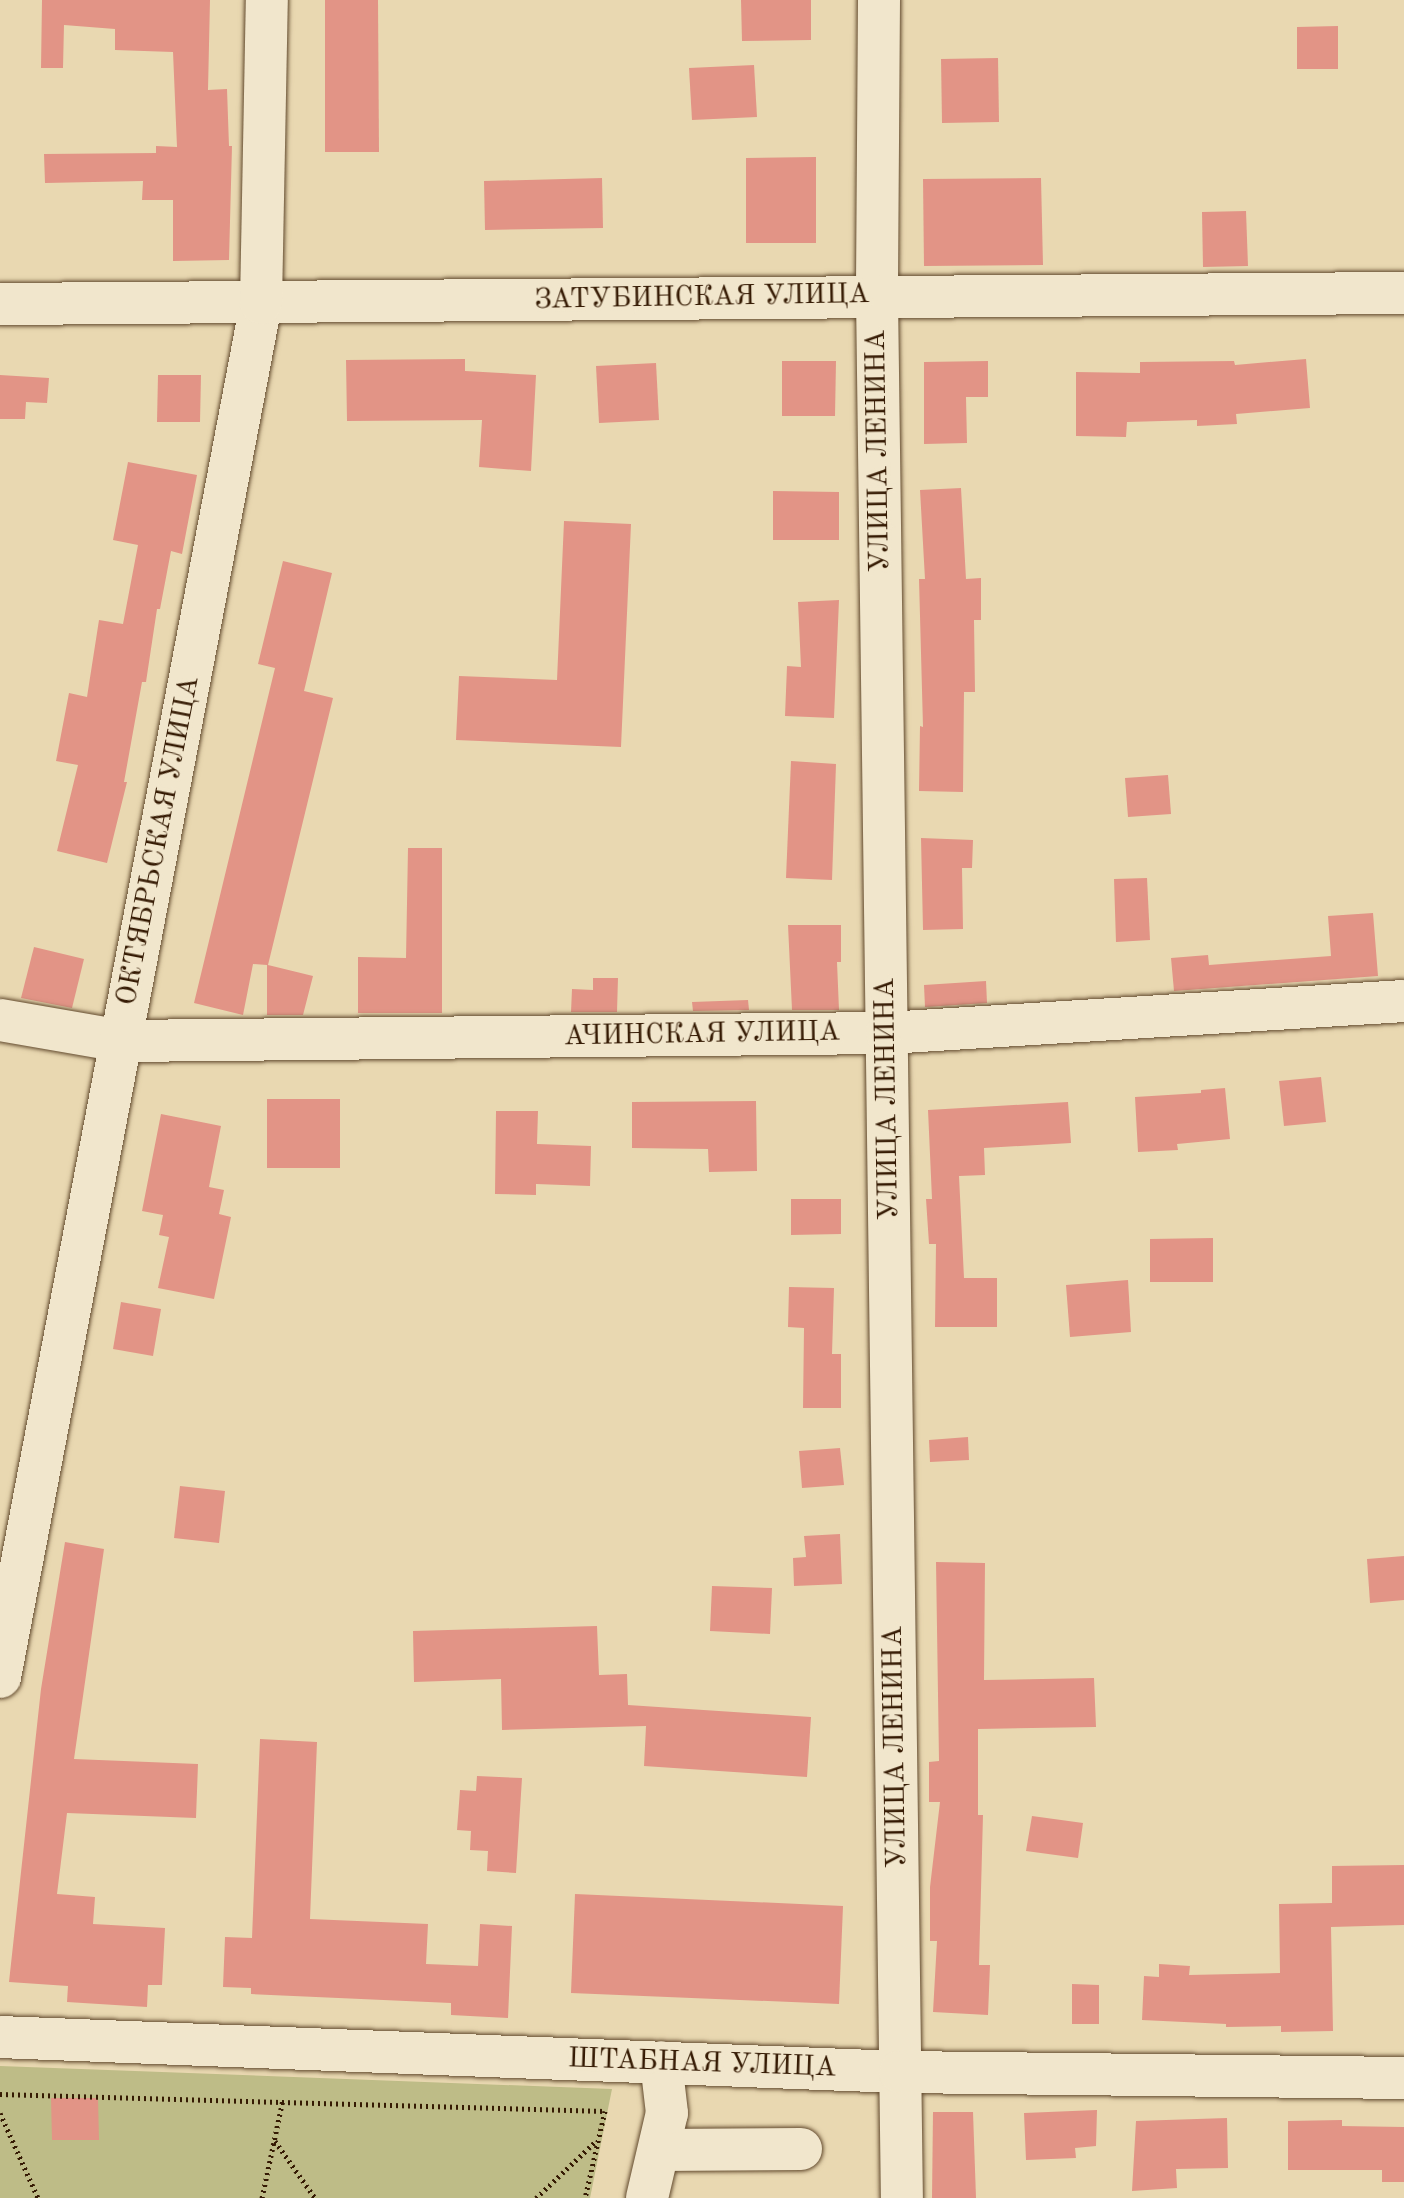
<!DOCTYPE html>
<meta charset="utf-8">
<style>
body{margin:0}
#map{position:relative;width:1404px;height:2198px;overflow:hidden;background:#e9d8b1;font-family:"Old Standard TT",serif}
div>[style]{position:absolute}
.green>*{inset:0;background:#bebc87}
.building>*{inset:0;background:#e29486}
.path>*{height:5px;margin-top:-2.5px;transform-origin:0;background:repeating-linear-gradient(90deg,#351a03 0 2px,transparent 0 6px)}
.roads{filter:drop-shadow(0 0 2px #624a2e) drop-shadow(0 0 2px #624a2e)}
.minor>*{height:42px;margin:-21px;padding:0 21px;transform-origin:21px;border-radius:21px;background:#f1e6cc}
span{translate:-50% -50%;white-space:nowrap;text-align:center;line-height:1.15;-webkit-text-stroke:7px #f1e6cc;paint-order:stroke}
.street-label{font-size:28px;color:#351a03}
</style>
<div id="map">
<div class="green">
<div style="clip-path:polygon(0 2066px,612px 2089px,590px 2198px,0 2198px)"></div>
</div>
<div class="building">
<div style="clip-path:polygon(42px 0,210px 0,208px 90px,227px 89px,229px 146px,232px 146px,229px 260px,173px 261px,173px 200px,142px 200px,143px 181px,45px 183px,44px 154px,156px 153px,156px 146px,177px 147px,173px 52px,115px 50px,115px 29px,64px 25px,63px 68px,41px 68px)"></div>
<div style="clip-path:polygon(325px 0,378px 0,379px 152px,325px 152px)"></div>
<div style="clip-path:polygon(741px 0,811px 0,811px 40px,742px 41px)"></div>
<div style="clip-path:polygon(1338px 26px,1338px 69px,1297px 69px,1297px 27px)"></div>
<div style="clip-path:polygon(998px 58px,999px 122px,942px 123px,941px 59px)"></div>
<div style="clip-path:polygon(754px 65px,757px 117px,692px 120px,689px 68px)"></div>
<div style="clip-path:polygon(816px 157px,816px 243px,746px 243px,746px 158px)"></div>
<div style="clip-path:polygon(602px 178px,603px 228px,485px 230px,484px 181px)"></div>
<div style="clip-path:polygon(1041px 178px,1043px 265px,924px 266px,923px 179px)"></div>
<div style="clip-path:polygon(1246px 211px,1248px 266px,1203px 267px,1202px 212px)"></div>
<div style="clip-path:polygon(465px 359px,465px 371px,536px 375px,531px 471px,479px 467px,482px 420px,347px 421px,346px 360px)"></div>
<div style="clip-path:polygon(1306px 359px,1310px 408px,1236px 414px,1237px 424px,1197px 426px,1197px 420px,1127px 422px,1126px 437px,1076px 436px,1076px 372px,1140px 373px,1140px 362px,1234px 361px,1235px 365px)"></div>
<div style="clip-path:polygon(782px 361px,836px 361px,835px 416px,782px 416px)"></div>
<div style="clip-path:polygon(988px 361px,988px 397px,966px 397px,967px 443px,924px 444px,924px 362px)"></div>
<div style="clip-path:polygon(656px 363px,659px 420px,599px 423px,596px 366px)"></div>
<div style="clip-path:polygon(0 375px,49px 378px,47px 403px,26px 402px,25px 419px,0 419px)"></div>
<div style="clip-path:polygon(158px 375px,201px 375px,200px 422px,157px 422px)"></div>
<div style="clip-path:polygon(128px 462px,197px 475px,182px 554px,171px 551px,160px 609px,157px 609px,146px 682px,142px 682px,124px 782px,127px 782px,107px 863px,57px 851px,78px 765px,56px 761px,69px 693px,87px 697px,99px 620px,123px 624px,138px 545px,113px 540px)"></div>
<div style="clip-path:polygon(961px 488px,966px 579px,981px 578px,981px 620px,974px 620px,975px 692px,964px 692px,963px 792px,919px 791px,920px 726px,923px 727px,919px 579px,925px 579px,920px 490px)"></div>
<div style="clip-path:polygon(773px 491px,839px 492px,839px 540px,773px 540px)"></div>
<div style="clip-path:polygon(564px 521px,631px 524px,621px 747px,456px 740px,459px 676px,557px 680px)"></div>
<div style="clip-path:polygon(283px 561px,332px 573px,304px 691px,333px 698px,268px 965px,313px 976px,303px 1015px,267px 1015px,267px 965px,253px 964px,243px 1015px,194px 1003px,275px 668px,258px 664px)"></div>
<div style="clip-path:polygon(839px 600px,834px 718px,785px 716px,787px 666px,801px 667px,798px 602px)"></div>
<div style="clip-path:polygon(791px 761px,836px 764px,832px 880px,786px 878px)"></div>
<div style="clip-path:polygon(1168px 775px,1171px 814px,1128px 817px,1125px 778px)"></div>
<div style="clip-path:polygon(921px 838px,973px 840px,972px 868px,962px 868px,963px 929px,923px 930px)"></div>
<div style="clip-path:polygon(408px 848px,442px 848px,442px 1013px,358px 1013px,358px 957px,406px 958px)"></div>
<div style="clip-path:polygon(1147px 878px,1150px 940px,1116px 942px,1114px 879px)"></div>
<div style="clip-path:polygon(1373px 913px,1378px 976px,1174px 991px,1171px 958px,1208px 955px,1209px 965px,1331px 956px,1328px 916px)"></div>
<div style="clip-path:polygon(788px 925px,841px 925px,841px 962px,837px 962px,839px 1010px,792px 1010px)"></div>
<div style="clip-path:polygon(34px 947px,84px 959px,72px 1008px,21px 998px)"></div>
<div style="clip-path:polygon(593px 978px,618px 978px,617px 1012px,571px 1012px,572px 989px,593px 990px)"></div>
<div style="clip-path:polygon(986px 981px,987px 1003px,925px 1007px,924px 985px)"></div>
<div style="clip-path:polygon(748px 1000px,749px 1010px,693px 1011px,692px 1002px)"></div>
<div style="clip-path:polygon(1321px 1077px,1326px 1122px,1284px 1126px,1279px 1081px)"></div>
<div style="clip-path:polygon(1225px 1088px,1230px 1139px,1177px 1144px,1178px 1150px,1138px 1152px,1135px 1097px,1201px 1093px,1201px 1090px)"></div>
<div style="clip-path:polygon(267px 1099px,340px 1099px,340px 1168px,267px 1168px)"></div>
<div style="clip-path:polygon(756px 1101px,757px 1171px,709px 1172px,708px 1149px,632px 1148px,632px 1102px)"></div>
<div style="clip-path:polygon(1068px 1102px,1071px 1143px,984px 1148px,985px 1175px,959px 1176px,964px 1278px,997px 1278px,997px 1327px,935px 1327px,936px 1244px,929px 1244px,926px 1199px,932px 1199px,928px 1110px)"></div>
<div style="clip-path:polygon(496px 1111px,538px 1111px,537px 1144px,591px 1146px,590px 1186px,536px 1184px,536px 1195px,495px 1194px)"></div>
<div style="clip-path:polygon(161px 1114px,221px 1126px,209px 1187px,224px 1190px,219px 1214px,231px 1217px,214px 1299px,158px 1288px,169px 1237px,159px 1235px,163px 1215px,142px 1211px)"></div>
<div style="clip-path:polygon(791px 1199px,841px 1199px,841px 1234px,791px 1235px)"></div>
<div style="clip-path:polygon(1213px 1238px,1213px 1282px,1150px 1282px,1150px 1239px)"></div>
<div style="clip-path:polygon(1128px 1280px,1131px 1332px,1070px 1337px,1066px 1285px)"></div>
<div style="clip-path:polygon(789px 1287px,834px 1288px,832px 1354px,841px 1354px,841px 1408px,803px 1408px,804px 1328px,788px 1327px)"></div>
<div style="clip-path:polygon(121px 1302px,161px 1309px,153px 1356px,113px 1349px)"></div>
<div style="clip-path:polygon(968px 1437px,969px 1460px,930px 1462px,929px 1440px)"></div>
<div style="clip-path:polygon(840px 1448px,844px 1485px,802px 1488px,799px 1451px)"></div>
<div style="clip-path:polygon(180px 1486px,225px 1491px,219px 1543px,174px 1538px)"></div>
<div style="clip-path:polygon(840px 1534px,842px 1584px,794px 1586px,793px 1558px,806px 1557px,804px 1536px)"></div>
<div style="clip-path:polygon(65px 1542px,104px 1549px,74px 1759px,198px 1764px,196px 1818px,67px 1813px,57px 1894px,95px 1897px,93px 1924px,165px 1928px,162px 1985px,148px 1985px,147px 2007px,67px 2002px,68px 1986px,9px 1982px,41px 1689px)"></div>
<div style="clip-path:polygon(1404px 1556px,1404px 1600px,1370px 1603px,1367px 1559px)"></div>
<div style="clip-path:polygon(936px 1562px,985px 1563px,984px 1680px,1094px 1678px,1096px 1727px,978px 1729px,978px 1815px,983px 1815px,979px 1965px,990px 1965px,988px 2015px,933px 2012px,937px 1941px,930px 1941px,930px 1887px,940px 1802px,929px 1802px,929px 1762px,939px 1761px)"></div>
<div style="clip-path:polygon(712px 1586px,772px 1588px,770px 1634px,710px 1631px)"></div>
<div style="clip-path:polygon(597px 1626px,599px 1675px,627px 1674px,628px 1705px,811px 1717px,807px 1777px,644px 1766px,646px 1726px,502px 1730px,501px 1679px,414px 1682px,413px 1631px)"></div>
<div style="clip-path:polygon(260px 1739px,317px 1742px,310px 1919px,428px 1924px,426px 1964px,478px 1966px,480px 1924px,512px 1926px,508px 2018px,451px 2015px,451px 2003px,251px 1994px,251px 1988px,223px 1987px,225px 1937px,252px 1938px)"></div>
<div style="clip-path:polygon(477px 1776px,522px 1778px,516px 1873px,487px 1871px,488px 1851px,470px 1850px,471px 1831px,457px 1830px,460px 1790px,476px 1791px)"></div>
<div style="clip-path:polygon(1032px 1816px,1083px 1823px,1078px 1858px,1026px 1851px)"></div>
<div style="clip-path:polygon(1404px 1865px,1404px 1925px,1331px 1927px,1333px 2031px,1281px 2032px,1281px 2026px,1226px 2027px,1226px 2024px,1142px 2020px,1144px 1976px,1159px 1977px,1159px 1964px,1190px 1966px,1189px 1975px,1280px 1973px,1279px 1904px,1332px 1903px,1332px 1866px)"></div>
<div style="clip-path:polygon(575px 1894px,843px 1906px,839px 2004px,571px 1993px)"></div>
<div style="clip-path:polygon(1072px 1984px,1099px 1985px,1099px 2024px,1072px 2024px)"></div>
<div style="clip-path:polygon(51px 2098px,98px 2098px,99px 2140px,52px 2140px)"></div>
<div style="clip-path:polygon(1097px 2110px,1096px 2146px,1075px 2148px,1076px 2158px,1026px 2160px,1024px 2113px)"></div>
<div style="clip-path:polygon(933px 2112px,973px 2112px,976px 2198px,932px 2198px)"></div>
<div style="clip-path:polygon(1227px 2118px,1228px 2168px,1176px 2169px,1177px 2188px,1132px 2191px,1136px 2121px)"></div>
<div style="clip-path:polygon(1342px 2120px,1342px 2126px,1404px 2127px,1404px 2182px,1382px 2182px,1382px 2170px,1288px 2170px,1288px 2121px)"></div>
</div>
<div class="path">
<div style="left:0;top:2094px;width:605px;rotate:1.61deg"></div>
<div style="left:605px;top:2111px;width:89px;rotate:102.9deg"></div>
<div style="left:0;top:2113px;width:93px;rotate:65.9deg"></div>
<div style="left:275px;top:2141px;width:70px;rotate:54.9deg"></div>
<div style="left:262px;top:2198px;width:101px;rotate:-78deg"></div>
<div style="left:536px;top:2198px;width:83px;rotate:-43.5deg"></div>
</div>
<div class="roads">
<div class="minor">
<div style="left:879px;top:0;width:296px;rotate:90.4deg"></div>
<div style="left:877px;top:296px;width:1902px;rotate:89.25deg"></div>
<div style="left:0;top:304px;width:1404px;rotate:-0.45deg"></div>
<div style="left:0;top:1020px;width:123px;rotate:9.8deg"></div>
<div style="left:121px;top:1041px;width:766px;rotate:-0.6deg"></div>
<div style="left:887px;top:1033px;width:518px;rotate:-3.54deg"></div>
<div style="left:0;top:1677px;width:1399px;rotate:-79.24deg"></div>
<div style="left:261px;top:303px;width:303px;rotate:-88.9deg"></div>
<div style="left:0;top:2037px;width:901px;rotate:2.23deg"></div>
<div style="left:900px;top:2072px;width:504px;rotate:0.68deg"></div>
<div style="left:660px;top:2150px;width:141px;rotate:-0.4deg"></div>
<div style="left:647px;top:2198px;width:87px;rotate:-76.8deg"></div>
<div style="left:667px;top:2113px;width:51px;rotate:-96.7deg"></div>
</div>
</div>
<div class="street-label">
<span style="left:702px;top:298px;rotate:-1deg">ЗАТУБИНСКАЯ УЛИЦА</span>
<span style="left:879px;top:451px;rotate:-91deg">УЛИЦА ЛЕНИНА</span>
<span style="left:159px;top:841px;rotate:-79deg">ОКТЯБРЬСКАЯ УЛИЦА</span>
<span style="left:702px;top:1035px;rotate:-1deg">АЧИНСКАЯ УЛИЦА</span>
<span style="left:888px;top:1099px;rotate:-91deg">УЛИЦА ЛЕНИНА</span>
<span style="left:896px;top:1747px;rotate:-91deg">УЛИЦА ЛЕНИНА</span>
<span style="left:702px;top:2064px;rotate:2deg">ШТАБНАЯ УЛИЦА</span>
</div>
</div>
